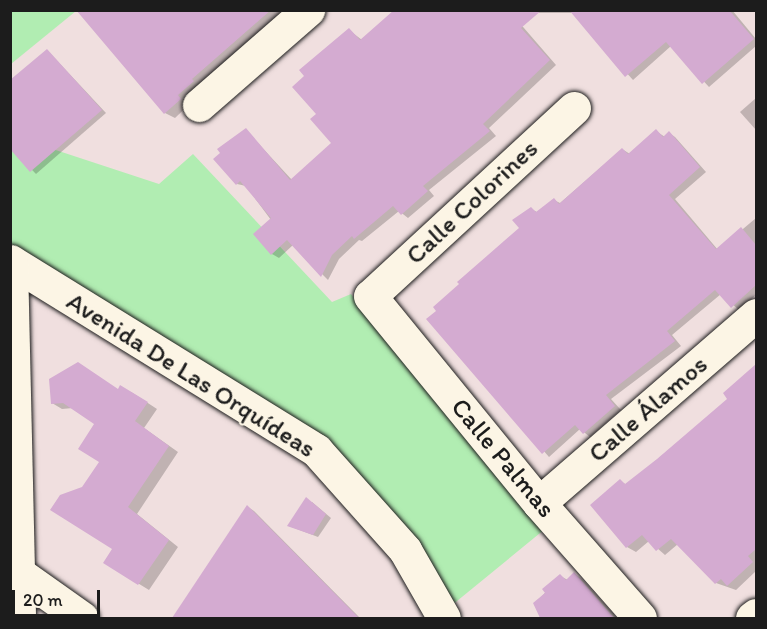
<!DOCTYPE html>
<meta charset="utf-8">
<style>
body{margin:0}
#map{position:relative;width:767px;height:629px;overflow:hidden;background:#f0dfdf;font-family:Itim,sans-serif}
div>[style]{position:absolute}
.green>*{inset:0;background:#b1edb2}
.shadow>*{inset:0;background:#0003}
.building>*{inset:0;background:#d4abd1}
.roads{filter:drop-shadow(0 0 2px #1c1c1c) drop-shadow(0 0 2px #1c1c1c)}
.minor>*{height:33px;margin:-16.5px;padding:0 16.5px;transform-origin:16.5px;border-radius:16.5px;background:#fcf5e5}
span{translate:-50% -50%;white-space:nowrap;text-align:center;line-height:1.15;-webkit-text-stroke:4.5px #fcf5e5;paint-order:stroke}
.street-label{font-size:26px;color:#1c1c1c}
.frame{position:absolute;inset:0;border:12px solid #1c1c1c;pointer-events:none}
.scale{position:absolute;left:12px;top:590px;width:88px;height:27px;box-sizing:border-box;border:3px solid #1c1c1c;border-top:0;padding-left:8px;font-size:18px;line-height:21px;white-space:nowrap;color:#1c1c1c;-webkit-text-stroke:4px #fcf5e5;paint-order:stroke}
</style>
<div id="map">
<div class="green">
<div style="clip-path:polygon(11px 10px,76px 10px,76px 11px,11px 64px)"></div>
<div style="clip-path:polygon(10px 135px,159px 184px,193px 154px,332px 302px,351px 294px,545px 529px,446px 610px,372px 508px,11px 259px)"></div>
</div>
<div class="shadow">
<div style="clip-path:polygon(111px 10px,288px 10px,175px 118px,165px 113px)"></div>
<div style="clip-path:polygon(398px 10px,732px 10px,756px 39px,756px 46px,709px 87px,671px 46px,633px 80px,573px 13px,511px 13px,556px 65px,489px 128px,496px 136px,429px 190px,434px 196px,408px 218px,399px 211px,362px 241px,359px 240px,339px 259px,328px 280px,293px 245px,279px 258px,272px 254px,271px 220px,246px 186px,237px 184px,246px 130px,292px 180px,333px 143px,318px 115px,349px 30px,362px 40px)"></div>
<div style="clip-path:polygon(48px 51px,106px 113px,36px 174px,10px 147px)"></div>
<div style="clip-path:polygon(756px 98px,756px 130px,740px 112px)"></div>
<div style="clip-path:polygon(656px 131px,665px 137px,669px 133px,675px 137px,706px 172px,675px 199px,718px 250px,756px 218px,756px 295px,739px 310px,721px 294px,672px 335px,681px 346px,611px 399px,621px 410px,590px 437px,580px 429px,549px 457px,429px 319px,521px 228px,531px 209px,537px 212px,554px 200px,560px 203px,622px 149px,630px 154px)"></div>
<div style="clip-path:polygon(750px 371px,756px 375px,756px 571px,736px 590px,716px 583px,678px 544px,665px 555px,649px 541px,636px 552px,627px 547px,592px 505px,620px 481px,627px 485px,729px 399px)"></div>
<div style="clip-path:polygon(118px 390px,131px 392px,157px 409px,144px 428px,178px 452px,137px 514px,178px 547px,149px 590px,105px 563px,114px 549px,83px 488px,101px 462px,96px 424px,73px 408px,62px 409px,52px 403px)"></div>
<div style="clip-path:polygon(312px 502px,331px 518px,318px 537px,289px 526px)"></div>
<div style="clip-path:polygon(248px 507px,254px 511px,360px 618px,174px 617px)"></div>
<div style="clip-path:polygon(575px 574px,582px 579px,617px 618px,542px 618px,535px 604px,560px 576px,568px 580px)"></div>
</div>
<div class="building">
<div style="clip-path:polygon(76px 10px,271px 10px,192px 79px,194px 81px,178px 95px,181px 99px,164px 114px)"></div>
<div style="clip-path:polygon(394px 10px,542px 10px,521px 28px,550px 60px,483px 124px,490px 131px,423px 186px,428px 191px,401px 215px,393px 206px,354px 239px,352px 236px,332px 255px,321px 277px,287px 240px,271px 255px,253px 234px,271px 218px,240px 181px,236px 185px,213px 159px,220px 153px,217px 149px,246px 128px,290px 180px,331px 143px,310px 119px,316px 114px,292px 87px,304px 76px,299px 70px,349px 28px,360px 40px)"></div>
<div style="clip-path:polygon(569px 10px,729px 10px,754px 39px,702px 84px,666px 42px,625px 77px)"></div>
<div style="clip-path:polygon(47px 49px,102px 110px,30px 172px,10px 149px,10px 80px)"></div>
<div style="clip-path:polygon(656px 129px,663px 137px,669px 131px,700px 167px,669px 195px,716px 249px,741px 227px,756px 245px,756px 285px,731px 308px,715px 290px,667px 331px,675px 341px,606px 395px,615px 406px,583px 434px,575px 425px,542px 454px,426px 319px,436px 311px,433px 307px,459px 284px,457px 282px,519px 228px,512px 220px,531px 207px,536px 212px,554px 198px,559px 204px,622px 148px,628px 154px)"></div>
<div style="clip-path:polygon(78px 362px,118px 389px,120px 385px,148px 402px,135px 421px,169px 446px,128px 507px,169px 540px,138px 585px,103px 563px,112px 549px,50px 510px,60px 495px,82px 487px,99px 462px,78px 449px,94px 424px,63px 403px,51px 404px,49px 379px)"></div>
<div style="clip-path:polygon(756px 364px,756px 549px,748px 556px,753px 562px,727px 586px,721px 579px,715px 584px,671px 539px,656px 551px,642px 535px,626px 548px,590px 505px,620px 479px,625px 484px,657px 459px,727px 399px,723px 393px)"></div>
<div style="clip-path:polygon(306px 497px,326px 514px,313px 535px,287px 526px)"></div>
<div style="clip-path:polygon(247px 505px,359px 618px,172px 618px)"></div>
<div style="clip-path:polygon(574px 572px,614px 618px,540px 618px,533px 603px,545px 593px,542px 589px,560px 574px,566px 580px)"></div>
</div>
<div class="roads">
<div class="minor">
<div style="left:199px;top:105px;width:145px;rotate:-41.1deg"></div>
<div style="left:574px;top:108px;width:277px;rotate:137.3deg"></div>
<div style="left:370px;top:296px;width:267px;rotate:50.8deg"></div>
<div style="left:539px;top:503px;width:153px;rotate:48.7deg"></div>
<div style="left:10px;top:261px;width:360px;rotate:31.7deg"></div>
<div style="left:316px;top:450px;width:134px;rotate:48.3deg"></div>
<div style="left:405px;top:550px;width:78px;rotate:60.2deg"></div>
<div style="left:11px;top:262px;width:356px;rotate:88.7deg"></div>
<div style="left:539px;top:503px;width:287px;rotate:-40.9deg"></div>
<div style="left:10px;top:567px;width:88px;rotate:35.3deg"></div>
<div style="left:752px;top:618px;width:5px;rotate:-37deg"></div>
</div>
</div>
<div class="street-label">
<span style="left:472px;top:202px;rotate:-43deg">Calle Colorines</span>
<span style="left:191px;top:375px;rotate:32deg">Avenida De Las Orquídeas</span>
<span style="left:648px;top:409px;rotate:-41deg">Calle Álamos</span>
<span style="left:503px;top:458px;rotate:50deg">Calle Palmas</span>
</div>
<div class="frame"></div>
<div class="scale">20 m</div>
</div>
